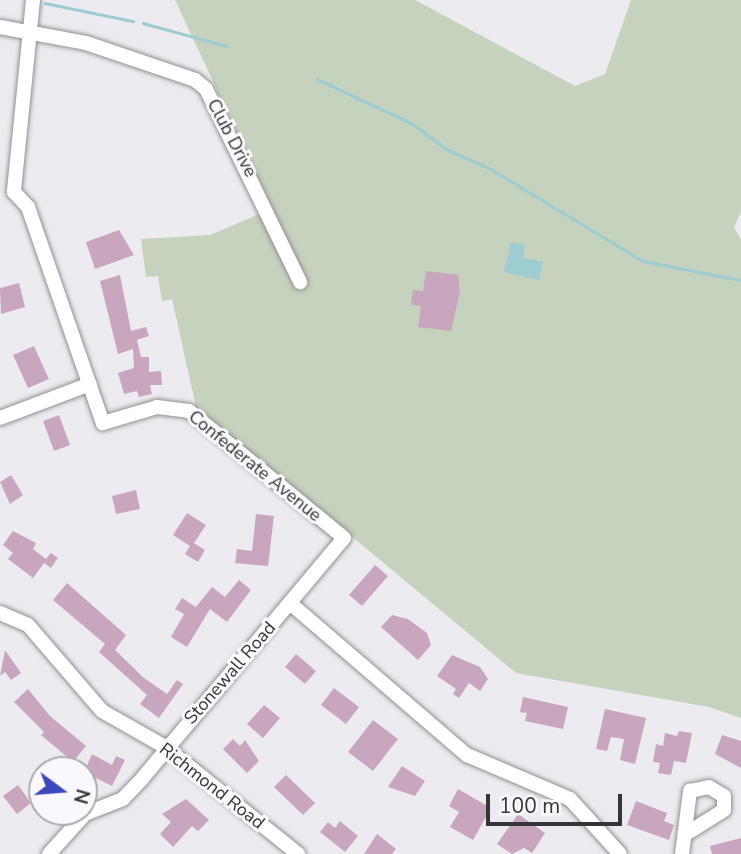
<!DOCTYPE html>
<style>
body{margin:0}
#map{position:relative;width:741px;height:854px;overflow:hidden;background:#ececf0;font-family:"Nunito Sans",sans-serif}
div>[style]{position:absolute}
.green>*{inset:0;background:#c5d2bd}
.water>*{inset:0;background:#9dccd1}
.stream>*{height:2.5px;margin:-1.25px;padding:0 1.25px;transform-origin:1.25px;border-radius:1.25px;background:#9dccd1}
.building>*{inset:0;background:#c8a7be}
.roads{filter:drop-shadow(0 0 2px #919195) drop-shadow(0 0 2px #919195)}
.minor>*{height:14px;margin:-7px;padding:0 7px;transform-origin:7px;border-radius:7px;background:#fff}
span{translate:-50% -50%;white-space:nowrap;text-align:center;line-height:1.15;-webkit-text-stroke:6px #f9f9fd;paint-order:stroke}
.street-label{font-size:18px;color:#353537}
.north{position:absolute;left:28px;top:756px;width:70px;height:70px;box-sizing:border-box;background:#f9f9fd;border:2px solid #ababae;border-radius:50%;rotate:106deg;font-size:19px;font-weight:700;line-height:28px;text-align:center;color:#353537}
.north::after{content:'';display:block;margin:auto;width:24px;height:32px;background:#3c48bc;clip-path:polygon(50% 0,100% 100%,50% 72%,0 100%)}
.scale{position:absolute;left:486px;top:794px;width:136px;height:32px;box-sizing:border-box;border:4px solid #353537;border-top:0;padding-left:9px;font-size:21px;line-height:24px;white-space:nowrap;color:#353537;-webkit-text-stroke:5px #f9f9fd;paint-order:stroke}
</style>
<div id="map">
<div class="green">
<div style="clip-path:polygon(175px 0,415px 0,575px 86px,605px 74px,631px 0,741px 0,741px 212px,734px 227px,741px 240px,741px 718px,709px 707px,516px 673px,196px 407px,172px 299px,162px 301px,158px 276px,146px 277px,141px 239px,210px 235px,264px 212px,306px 280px)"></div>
</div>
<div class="water">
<div style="clip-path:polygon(511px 242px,525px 245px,523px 258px,543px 262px,539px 280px,504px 272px)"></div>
</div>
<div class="stream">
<div style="left:45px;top:3px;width:90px;rotate:11.6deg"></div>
<div style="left:143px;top:23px;width:87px;rotate:15.3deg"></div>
<div style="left:317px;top:79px;width:106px;rotate:25.1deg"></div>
<div style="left:413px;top:124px;width:44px;rotate:36.6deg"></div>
<div style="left:448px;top:150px;width:47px;rotate:23.8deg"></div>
<div style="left:491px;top:169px;width:178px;rotate:31.2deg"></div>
<div style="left:643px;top:261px;width:100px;rotate:11deg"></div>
</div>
<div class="building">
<div style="clip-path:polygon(119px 230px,134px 255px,95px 269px,86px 242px)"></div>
<div style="clip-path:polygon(426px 271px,458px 275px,460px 292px,451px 331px,418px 327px,421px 306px,411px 305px,413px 290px,423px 291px)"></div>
<div style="clip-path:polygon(120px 275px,131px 331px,146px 327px,149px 336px,137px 340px,141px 357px,149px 357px,149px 372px,161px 371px,162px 385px,150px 385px,152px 394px,139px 397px,137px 391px,124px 394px,118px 373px,134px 368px,133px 349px,118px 354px,100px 281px)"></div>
<div style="clip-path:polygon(19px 283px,25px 307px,1px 314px,0 288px)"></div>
<div style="clip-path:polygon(34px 346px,49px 379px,28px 388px,13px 355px)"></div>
<div style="clip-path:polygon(59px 415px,70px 445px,54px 451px,43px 421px)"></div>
<div style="clip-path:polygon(11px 475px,23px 495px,10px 504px,0 482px)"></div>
<div style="clip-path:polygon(136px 490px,140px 509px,116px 514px,112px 496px)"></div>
<div style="clip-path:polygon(187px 513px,206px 525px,194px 543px,205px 550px,198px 562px,185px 554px,190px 546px,173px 535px)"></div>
<div style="clip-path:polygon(256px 514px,274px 516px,268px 566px,235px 563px,237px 549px,252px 551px)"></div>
<div style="clip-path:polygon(13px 531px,36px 543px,33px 549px,46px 559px,51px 553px,58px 558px,51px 568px,44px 563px,33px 578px,8px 559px,13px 553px,3px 545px)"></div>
<div style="clip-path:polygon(375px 565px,388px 576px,362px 606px,349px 595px)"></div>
<div style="clip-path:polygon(239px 580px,251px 590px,227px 622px,210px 609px,187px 647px,171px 637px,184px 614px,175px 609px,182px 598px,196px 607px,212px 587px,225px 597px)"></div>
<div style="clip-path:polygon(67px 583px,126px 635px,115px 650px,144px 678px,167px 694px,177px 680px,183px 684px,159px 718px,140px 704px,147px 695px,99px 652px,105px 644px,53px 600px)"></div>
<div style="clip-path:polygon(392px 615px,408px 619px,427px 633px,431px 645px,418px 660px,381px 627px)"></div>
<div style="clip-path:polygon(5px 650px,21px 673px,11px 680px,5px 672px,0 676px)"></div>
<div style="clip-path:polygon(296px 654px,316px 671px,305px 684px,285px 667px)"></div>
<div style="clip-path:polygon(452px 655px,480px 667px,488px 679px,480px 691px,469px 683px,459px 698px,453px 694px,456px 689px,437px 676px)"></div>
<div style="clip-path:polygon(334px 688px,359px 707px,346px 724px,321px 705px)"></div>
<div style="clip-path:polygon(28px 689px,50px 716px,86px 746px,73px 762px,41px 735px,44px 732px,14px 702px)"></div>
<div style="clip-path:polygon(523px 697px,568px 707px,563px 729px,525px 721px,527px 713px,520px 712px)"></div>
<div style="clip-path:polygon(264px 705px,280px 718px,263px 738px,247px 724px)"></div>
<div style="clip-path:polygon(605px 709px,646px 718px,635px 764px,620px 760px,624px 739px,611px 737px,607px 751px,596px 749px)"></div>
<div style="clip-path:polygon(373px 720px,398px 739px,373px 771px,348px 752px)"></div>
<div style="clip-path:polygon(679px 731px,692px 733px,686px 763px,674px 761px,671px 775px,658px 773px,660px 763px,653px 762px,656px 744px,663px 746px,665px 733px,677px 736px)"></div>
<div style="clip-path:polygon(722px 735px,741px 741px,741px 768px,715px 754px)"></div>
<div style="clip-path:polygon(233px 739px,240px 746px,245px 740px,259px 761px,247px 773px,223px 749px)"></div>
<div style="clip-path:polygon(92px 754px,112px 765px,116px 756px,125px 760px,112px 786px,84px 772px)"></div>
<div style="clip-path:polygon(402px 766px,425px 781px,415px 796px,388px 787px)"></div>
<div style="clip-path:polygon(286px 775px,315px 803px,303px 815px,274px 787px)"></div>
<div style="clip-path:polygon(18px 785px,31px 803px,17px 814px,3px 796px)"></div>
<div style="clip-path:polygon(458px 789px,491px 808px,473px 840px,450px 827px,459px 812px,449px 806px)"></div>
<div style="clip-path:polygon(186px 799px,209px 820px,198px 831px,192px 826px,173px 847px,160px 834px,171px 822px,162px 814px)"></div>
<div style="clip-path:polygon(636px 801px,667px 813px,664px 821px,674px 825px,669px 840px,627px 825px)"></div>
<div style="clip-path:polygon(518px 814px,545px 833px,532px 853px,524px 848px,512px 854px,497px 844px)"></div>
<div style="clip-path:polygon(340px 821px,358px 836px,345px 852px,320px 832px,328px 822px,335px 828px)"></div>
<div style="clip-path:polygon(377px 834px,396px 849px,392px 854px,364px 854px)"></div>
<div style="clip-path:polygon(741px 838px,741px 854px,712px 854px,710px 846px)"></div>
</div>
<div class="roads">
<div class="minor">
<div style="left:33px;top:0;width:193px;rotate:95.7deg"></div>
<div style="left:14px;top:192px;width:21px;rotate:47deg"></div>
<div style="left:28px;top:207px;width:229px;rotate:70.9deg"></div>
<div style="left:103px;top:423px;width:56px;rotate:-16.5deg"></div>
<div style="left:157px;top:407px;width:32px;rotate:7deg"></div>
<div style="left:189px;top:411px;width:200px;rotate:39.3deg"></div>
<div style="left:344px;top:538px;width:314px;rotate:130deg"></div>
<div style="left:142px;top:779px;width:28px;rotate:134deg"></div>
<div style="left:123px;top:799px;width:41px;rotate:158.5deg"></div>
<div style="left:85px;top:814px;width:54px;rotate:132deg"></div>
<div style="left:0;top:27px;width:87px;rotate:10.5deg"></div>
<div style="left:86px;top:43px;width:115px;rotate:18.7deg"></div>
<div style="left:195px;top:80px;width:14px;rotate:39deg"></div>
<div style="left:206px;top:89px;width:215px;rotate:64deg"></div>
<div style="left:0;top:418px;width:96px;rotate:-20.7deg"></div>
<div style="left:290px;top:603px;width:233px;rotate:40.7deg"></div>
<div style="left:467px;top:755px;width:112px;rotate:23.1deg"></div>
<div style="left:570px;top:799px;width:74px;rotate:47.7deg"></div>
<div style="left:0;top:613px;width:30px;rotate:23deg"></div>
<div style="left:28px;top:625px;width:113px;rotate:49.3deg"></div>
<div style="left:102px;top:711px;width:73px;rotate:29.7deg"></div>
<div style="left:165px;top:747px;width:171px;rotate:38.8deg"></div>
<div style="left:682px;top:854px;width:64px;rotate:-82.8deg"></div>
<div style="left:690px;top:791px;width:19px;rotate:-12deg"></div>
<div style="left:709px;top:787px;width:17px;rotate:31deg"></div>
<div style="left:724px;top:796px;width:14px;rotate:90deg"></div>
<div style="left:724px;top:810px;width:41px;rotate:147.8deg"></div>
</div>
</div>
<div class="street-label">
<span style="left:232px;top:138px;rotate:62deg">Club Drive</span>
<span style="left:255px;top:466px;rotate:39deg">Confederate Avenue</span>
<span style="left:230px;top:673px;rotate:-49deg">Stonewall Road</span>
<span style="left:212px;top:786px;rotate:38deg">Richmond Road</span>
</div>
<div class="north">N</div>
<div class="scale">100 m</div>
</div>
